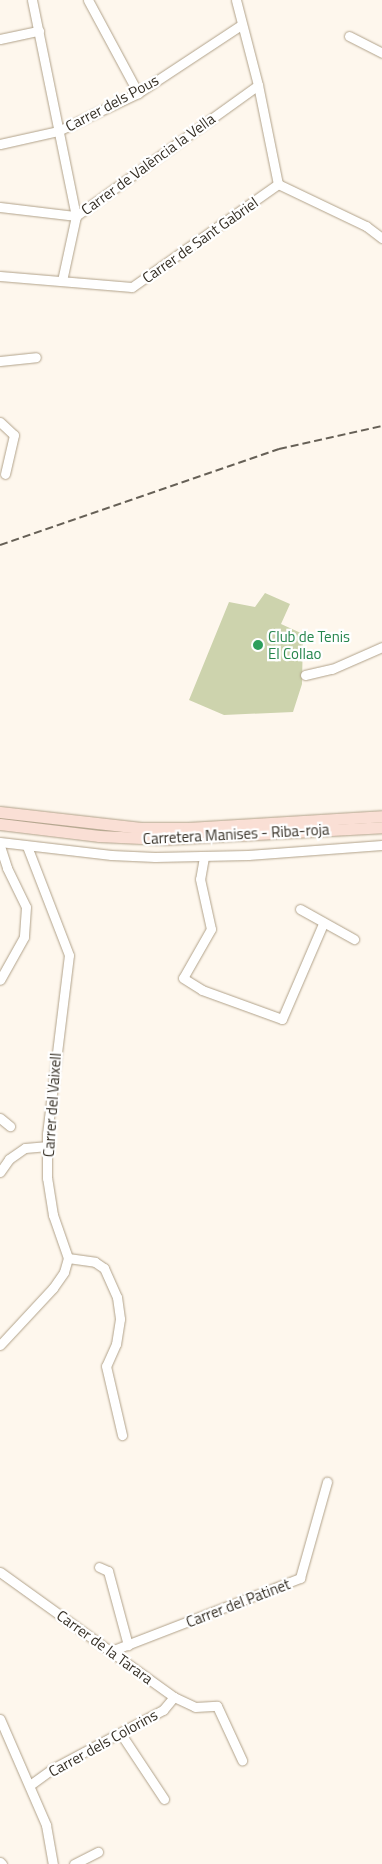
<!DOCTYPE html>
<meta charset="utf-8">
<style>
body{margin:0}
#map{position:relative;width:382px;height:1864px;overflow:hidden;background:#fef7ed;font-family:"Titillium Web",sans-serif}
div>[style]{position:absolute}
.green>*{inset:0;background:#cdd3ad}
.roads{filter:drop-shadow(0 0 1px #b1a28a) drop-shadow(0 0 1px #b1a28a)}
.minor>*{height:9px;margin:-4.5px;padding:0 4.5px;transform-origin:4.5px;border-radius:4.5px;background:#fff}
.major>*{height:11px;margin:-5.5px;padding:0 5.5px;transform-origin:5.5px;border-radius:5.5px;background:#fadfd5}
.rail>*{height:2px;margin-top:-1px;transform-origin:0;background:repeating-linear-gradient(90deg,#666056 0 8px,transparent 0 12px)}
.dots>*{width:14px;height:14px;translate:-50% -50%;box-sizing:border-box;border:2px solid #fff;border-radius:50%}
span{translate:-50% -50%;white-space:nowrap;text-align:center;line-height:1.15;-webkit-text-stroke:4.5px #fff;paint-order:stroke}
.street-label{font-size:15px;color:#352f25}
.leisure-label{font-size:15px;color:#27864d}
.left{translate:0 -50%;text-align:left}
</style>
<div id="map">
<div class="green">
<div style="clip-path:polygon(265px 593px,290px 604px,281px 624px,303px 634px,302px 684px,293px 712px,224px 715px,189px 700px,229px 602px,255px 607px)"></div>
</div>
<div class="roads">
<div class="minor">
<div style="left:32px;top:0;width:220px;rotate:78.5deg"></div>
<div style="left:76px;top:216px;width:66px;rotate:102.2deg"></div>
<div style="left:88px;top:0;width:106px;rotate:61.7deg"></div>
<div style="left:236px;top:0;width:88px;rotate:75.5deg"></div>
<div style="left:258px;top:85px;width:101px;rotate:78.6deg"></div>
<div style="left:278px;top:184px;width:98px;rotate:25.5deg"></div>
<div style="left:366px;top:226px;width:20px;rotate:37deg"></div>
<div style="left:349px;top:36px;width:37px;rotate:27deg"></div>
<div style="left:0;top:39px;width:40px;rotate:-12deg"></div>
<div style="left:0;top:144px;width:59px;rotate:-12.6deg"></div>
<div style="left:58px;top:131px;width:89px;rotate:-25.4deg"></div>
<div style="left:138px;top:93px;width:123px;rotate:-33.4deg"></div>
<div style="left:0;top:207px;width:77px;rotate:6.8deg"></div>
<div style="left:76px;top:216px;width:224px;rotate:-35.7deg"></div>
<div style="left:0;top:276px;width:132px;rotate:4.8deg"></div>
<div style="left:132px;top:287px;width:179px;rotate:-35.2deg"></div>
<div style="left:0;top:361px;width:36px;rotate:-6deg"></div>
<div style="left:0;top:422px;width:19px;rotate:43deg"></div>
<div style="left:14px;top:435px;width:40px;rotate:103deg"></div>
<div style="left:305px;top:675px;width:28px;rotate:-13deg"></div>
<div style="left:332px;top:669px;width:55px;rotate:-23.7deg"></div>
<div style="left:0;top:842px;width:112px;rotate:6.7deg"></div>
<div style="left:111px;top:855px;width:44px;rotate:2.6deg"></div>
<div style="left:155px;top:857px;width:93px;rotate:-1.2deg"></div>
<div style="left:248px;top:855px;width:134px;rotate:-4.3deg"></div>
<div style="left:0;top:846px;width:23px;rotate:72deg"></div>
<div style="left:7px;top:868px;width:43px;rotate:64deg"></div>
<div style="left:26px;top:907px;width:30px;rotate:94deg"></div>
<div style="left:24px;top:937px;width:49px;rotate:119.2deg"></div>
<div style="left:204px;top:857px;width:22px;rotate:100deg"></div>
<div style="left:200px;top:879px;width:51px;rotate:77.6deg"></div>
<div style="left:211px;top:929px;width:56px;rotate:119.7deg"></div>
<div style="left:183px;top:978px;width:22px;rotate:32deg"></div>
<div style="left:202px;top:990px;width:85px;rotate:19.9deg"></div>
<div style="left:282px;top:1019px;width:103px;rotate:-66.7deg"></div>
<div style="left:300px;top:909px;width:62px;rotate:29.1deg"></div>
<div style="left:0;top:1118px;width:13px;rotate:39deg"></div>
<div style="left:0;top:1172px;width:16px;rotate:-55deg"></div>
<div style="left:9px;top:1159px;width:19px;rotate:-35deg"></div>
<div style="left:25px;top:1148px;width:23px;rotate:-5deg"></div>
<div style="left:68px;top:1258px;width:27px;rotate:8deg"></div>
<div style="left:95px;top:1262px;width:11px;rotate:34deg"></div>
<div style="left:104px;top:1268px;width:32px;rotate:66deg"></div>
<div style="left:117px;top:1297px;width:22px;rotate:82deg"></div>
<div style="left:120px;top:1319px;width:25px;rotate:99deg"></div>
<div style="left:116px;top:1344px;width:24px;rotate:114deg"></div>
<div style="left:106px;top:1366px;width:71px;rotate:76.9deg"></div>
<div style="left:0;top:1345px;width:78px;rotate:-47.1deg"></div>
<div style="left:53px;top:1288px;width:19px;rotate:-55deg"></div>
<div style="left:64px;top:1272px;width:15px;rotate:-74deg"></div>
<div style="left:68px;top:1258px;width:46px;rotate:-109.2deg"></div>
<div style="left:53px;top:1215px;width:37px;rotate:-99deg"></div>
<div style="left:47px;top:1178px;width:44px;rotate:-90deg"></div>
<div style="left:47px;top:1134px;width:180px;rotate:-83deg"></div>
<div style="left:69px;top:955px;width:117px;rotate:-111.1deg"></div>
<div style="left:99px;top:1567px;width:10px;rotate:24deg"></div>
<div style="left:108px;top:1571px;width:77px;rotate:74.9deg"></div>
<div style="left:0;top:1572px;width:214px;rotate:35.7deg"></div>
<div style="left:174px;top:1697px;width:23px;rotate:25deg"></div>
<div style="left:195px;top:1707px;width:22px;rotate:-3deg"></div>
<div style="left:217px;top:1706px;width:60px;rotate:65.2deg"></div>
<div style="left:111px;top:1651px;width:203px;rotate:-21.1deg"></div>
<div style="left:300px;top:1578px;width:100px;rotate:-74.3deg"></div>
<div style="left:0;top:1719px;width:116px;rotate:66.5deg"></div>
<div style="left:46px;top:1825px;width:40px;rotate:80deg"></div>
<div style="left:121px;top:1734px;width:78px;rotate:56.5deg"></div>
<div style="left:30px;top:1785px;width:27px;rotate:-36deg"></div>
<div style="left:52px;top:1769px;width:126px;rotate:-28deg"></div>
<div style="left:163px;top:1710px;width:17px;rotate:-50deg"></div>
<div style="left:0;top:1862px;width:3px;rotate:45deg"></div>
<div style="left:74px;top:1864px;width:27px;rotate:-27deg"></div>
</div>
<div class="major">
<div style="left:0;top:812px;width:142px;rotate:6.5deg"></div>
<div style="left:141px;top:828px;width:47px"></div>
<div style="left:188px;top:828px;width:194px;rotate:-3.5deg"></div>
<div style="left:0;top:824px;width:100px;rotate:6.9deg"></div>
<div style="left:99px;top:836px;width:64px;rotate:2.7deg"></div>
<div style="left:163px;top:839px;width:219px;rotate:-3.1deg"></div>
</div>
</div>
<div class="rail">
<div style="left:0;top:545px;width:295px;rotate:-19deg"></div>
<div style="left:279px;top:449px;width:106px;rotate:-12.6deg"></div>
</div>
<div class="dots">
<div style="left:258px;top:645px;background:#2e9e5b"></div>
</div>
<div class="street-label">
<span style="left:112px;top:103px;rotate:-28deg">Carrer dels Pous</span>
<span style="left:148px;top:164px;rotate:-36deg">Carrer de València la Vella</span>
<span style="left:200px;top:240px;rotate:-35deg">Carrer de Sant Gabriel</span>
<span style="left:236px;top:834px;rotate:-3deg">Carretera Manises - Riba-roja</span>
<span style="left:52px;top:1105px;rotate:-86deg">Carrer del Vaixell</span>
<span style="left:238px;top:1603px;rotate:-21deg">Carrer del Patinet</span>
<span style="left:105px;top:1647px;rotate:36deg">Carrer de la Tarara</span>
<span style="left:103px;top:1743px;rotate:-29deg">Carrer dels Colorins</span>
</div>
<div class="leisure-label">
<span class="left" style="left:268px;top:645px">Club de Tenis<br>El Collao</span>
</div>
</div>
